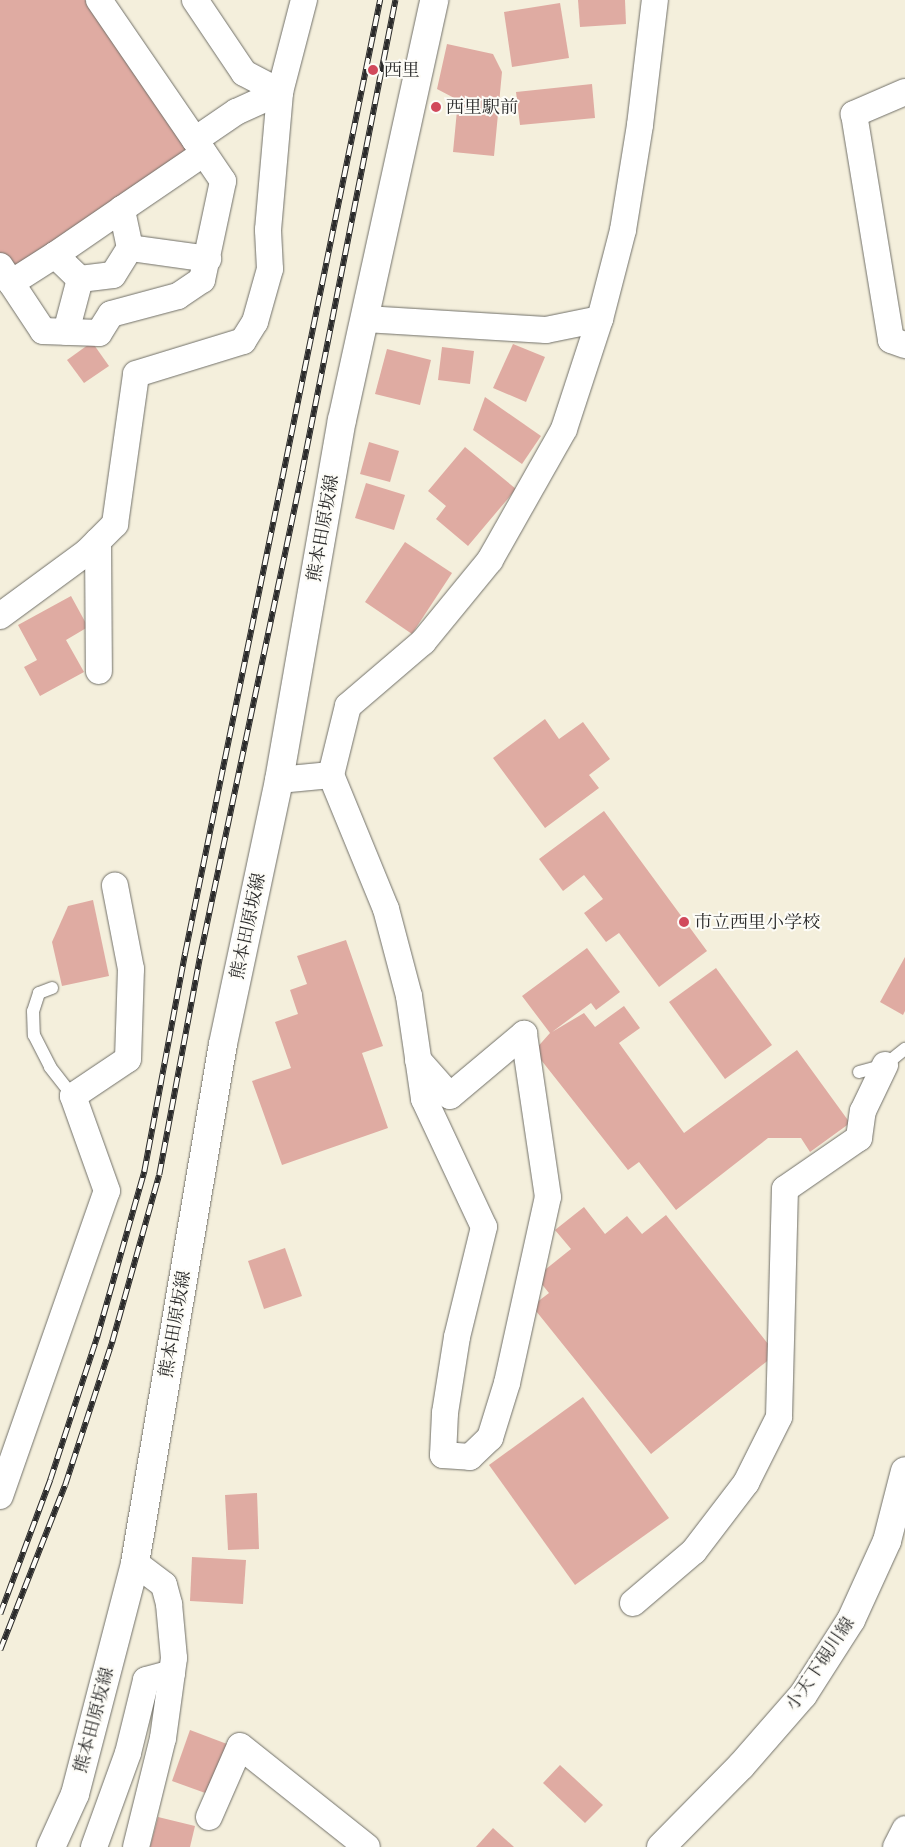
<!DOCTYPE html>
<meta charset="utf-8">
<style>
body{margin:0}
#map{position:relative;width:905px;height:1847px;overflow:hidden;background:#f4efdc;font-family:"Gentium Book Plus","Noto Serif JP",serif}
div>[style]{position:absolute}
.building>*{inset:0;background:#dfaba2}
.roads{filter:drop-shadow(0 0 1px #717069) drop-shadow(0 0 1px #717069)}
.service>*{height:12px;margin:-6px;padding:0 6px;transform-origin:6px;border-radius:6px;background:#fff}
.minor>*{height:26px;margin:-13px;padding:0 13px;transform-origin:13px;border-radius:13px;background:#fff}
.secondary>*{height:28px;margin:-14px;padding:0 14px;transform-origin:14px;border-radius:14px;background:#fff}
.primary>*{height:28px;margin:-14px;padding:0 14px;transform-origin:14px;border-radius:14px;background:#fff}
.rail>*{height:5.5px;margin-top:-2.75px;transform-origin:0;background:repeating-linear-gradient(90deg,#fdfcf7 0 11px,#2b2b2b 0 22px);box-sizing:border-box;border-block:1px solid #2b2b2b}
.dots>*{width:14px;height:14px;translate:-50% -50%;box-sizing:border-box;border:2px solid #fdfcf7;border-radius:50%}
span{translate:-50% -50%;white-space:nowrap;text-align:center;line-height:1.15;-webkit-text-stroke:4px #fdfcf7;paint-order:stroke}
.poi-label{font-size:18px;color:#2b2b2b}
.left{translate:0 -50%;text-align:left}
.street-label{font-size:18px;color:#2b2b2b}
</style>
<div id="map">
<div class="building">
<div style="clip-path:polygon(0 0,85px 0,189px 154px,10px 274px,0 259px)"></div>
<div style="clip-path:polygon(578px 0,625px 0,626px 24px,580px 27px)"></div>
<div style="clip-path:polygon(560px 3px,569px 58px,512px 67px,504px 12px)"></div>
<div style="clip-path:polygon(447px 44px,493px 54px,502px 72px,494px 156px,453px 152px,458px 100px,437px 89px)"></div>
<div style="clip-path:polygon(592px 84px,595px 118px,520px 125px,516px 92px)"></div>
<div style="clip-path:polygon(92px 342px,109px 366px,84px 383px,67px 360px)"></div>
<div style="clip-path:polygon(513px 344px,545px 357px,526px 402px,493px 388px)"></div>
<div style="clip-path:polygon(442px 347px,474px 351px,470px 384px,438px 380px)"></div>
<div style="clip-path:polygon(387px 349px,431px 360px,420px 405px,375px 394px)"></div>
<div style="clip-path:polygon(485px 397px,541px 436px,522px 464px,473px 430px)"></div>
<div style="clip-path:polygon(369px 442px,399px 451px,390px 482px,360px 474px)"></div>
<div style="clip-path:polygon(465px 447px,516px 489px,468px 546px,436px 519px,446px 506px,428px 491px)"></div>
<div style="clip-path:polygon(366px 483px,405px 495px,394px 530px,355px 518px)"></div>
<div style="clip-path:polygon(405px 542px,452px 573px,412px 634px,365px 602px)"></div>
<div style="clip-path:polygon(71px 596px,88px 627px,66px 640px,84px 672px,40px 696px,24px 667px,37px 660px,18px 625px)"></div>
<div style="clip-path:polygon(545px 719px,559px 739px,583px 722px,610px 759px,589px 775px,599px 788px,545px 828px,493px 758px)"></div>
<div style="clip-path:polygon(604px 811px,707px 951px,659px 987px,619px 933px,606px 942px,584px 913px,603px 899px,584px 875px,563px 891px,539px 859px)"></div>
<div style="clip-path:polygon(93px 900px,109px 976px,62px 986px,52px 942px,68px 906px)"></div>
<div style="clip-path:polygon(346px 940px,383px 1046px,362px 1053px,388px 1128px,282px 1165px,252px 1081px,291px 1068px,275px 1022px,298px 1014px,290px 990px,307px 984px,297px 956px)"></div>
<div style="clip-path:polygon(587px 948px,620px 992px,596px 1010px,591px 1003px,552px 1032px,584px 1013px,595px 1027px,624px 1006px,640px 1028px,619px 1043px,684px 1133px,797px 1050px,850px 1123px,810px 1152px,801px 1138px,768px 1138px,676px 1210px,639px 1162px,628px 1170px,534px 1051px,550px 1033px,522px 996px)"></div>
<div style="clip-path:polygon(905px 957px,905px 1011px,903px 1015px,880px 1002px)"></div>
<div style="clip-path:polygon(716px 968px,772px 1045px,725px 1079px,669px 1002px)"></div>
<div style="clip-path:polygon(584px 1207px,605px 1234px,627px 1216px,642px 1234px,666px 1215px,776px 1354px,651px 1454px,532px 1306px,549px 1293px,536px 1277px,571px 1249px,555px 1230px)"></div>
<div style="clip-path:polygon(285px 1248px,302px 1296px,264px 1309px,248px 1261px)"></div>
<div style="clip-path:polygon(583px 1397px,669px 1518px,575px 1585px,489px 1465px)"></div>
<div style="clip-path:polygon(257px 1493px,259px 1549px,228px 1550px,225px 1495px)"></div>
<div style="clip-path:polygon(192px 1557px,246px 1560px,243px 1604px,190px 1601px)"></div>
<div style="clip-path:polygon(190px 1730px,227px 1744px,208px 1794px,172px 1781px)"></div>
<div style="clip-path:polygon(560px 1765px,603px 1805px,585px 1823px,543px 1783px)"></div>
<div style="clip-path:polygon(158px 1817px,195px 1826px,190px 1847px,150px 1847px)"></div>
<div style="clip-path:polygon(493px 1828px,514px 1847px,476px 1847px)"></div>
</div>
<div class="roads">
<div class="service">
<div style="left:52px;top:988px;width:14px;rotate:159deg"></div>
<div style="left:39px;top:993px;width:19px;rotate:108deg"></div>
<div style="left:33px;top:1011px;width:24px;rotate:88deg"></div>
<div style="left:34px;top:1035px;width:36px;rotate:63deg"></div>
<div style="left:50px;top:1067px;width:37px;rotate:52deg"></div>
<div style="left:859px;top:1072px;width:27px;rotate:-15deg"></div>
<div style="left:885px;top:1065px;width:26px;rotate:-39deg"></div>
</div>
<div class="minor">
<div style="left:99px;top:0;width:170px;rotate:55.6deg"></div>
<div style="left:195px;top:140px;width:50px;rotate:-34.3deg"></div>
<div style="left:236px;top:112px;width:48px;rotate:-24.4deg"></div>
<div style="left:195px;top:0;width:88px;rotate:56.1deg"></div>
<div style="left:244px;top:73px;width:41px;rotate:27.8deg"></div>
<div style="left:905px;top:92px;width:56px;rotate:156.7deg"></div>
<div style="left:854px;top:114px;width:229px;rotate:80.7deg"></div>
<div style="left:891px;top:340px;width:15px;rotate:20deg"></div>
<div style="left:130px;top:248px;width:40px;rotate:-102deg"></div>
<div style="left:122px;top:209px;width:99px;rotate:-34.3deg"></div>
<div style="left:55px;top:255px;width:81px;rotate:-34.5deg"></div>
<div style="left:0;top:266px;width:78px;rotate:56.5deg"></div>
<div style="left:43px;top:331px;width:56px;rotate:2deg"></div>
<div style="left:99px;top:333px;width:22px;rotate:-58deg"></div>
<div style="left:111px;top:314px;width:69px;rotate:-15deg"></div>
<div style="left:178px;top:296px;width:29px;rotate:-34deg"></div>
<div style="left:202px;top:280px;width:101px;rotate:-78deg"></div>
<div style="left:223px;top:181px;width:50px;rotate:-124.3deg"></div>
<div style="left:11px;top:283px;width:52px;rotate:-32.5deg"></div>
<div style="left:55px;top:255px;width:35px;rotate:44deg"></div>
<div style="left:365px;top:319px;width:181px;rotate:3.5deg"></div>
<div style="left:546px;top:330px;width:55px;rotate:-11.5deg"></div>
<div style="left:600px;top:319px;width:92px;rotate:-75.5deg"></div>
<div style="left:623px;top:230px;width:106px;rotate:-80.8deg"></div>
<div style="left:640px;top:125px;width:126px;rotate:-83.2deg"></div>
<div style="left:66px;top:332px;width:55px;rotate:-75.2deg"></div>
<div style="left:80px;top:279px;width:33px;rotate:-7deg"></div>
<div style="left:113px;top:275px;width:32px;rotate:-58deg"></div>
<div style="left:130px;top:248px;width:79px;rotate:8deg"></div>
<div style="left:98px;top:541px;width:130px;rotate:89.6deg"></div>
<div style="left:0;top:616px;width:108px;rotate:-36.3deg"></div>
<div style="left:87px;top:552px;width:40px;rotate:-45deg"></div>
<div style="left:115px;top:524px;width:151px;rotate:-82deg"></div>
<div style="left:136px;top:374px;width:112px;rotate:-17.1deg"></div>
<div style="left:243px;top:341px;width:22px;rotate:-58deg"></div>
<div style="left:255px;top:322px;width:55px;rotate:-74.2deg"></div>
<div style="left:270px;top:269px;width:39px;rotate:-93deg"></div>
<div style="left:268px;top:230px;width:139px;rotate:-85deg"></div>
<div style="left:280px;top:92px;width:95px;rotate:-75.4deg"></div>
<div style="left:331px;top:775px;width:71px;rotate:-76.2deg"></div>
<div style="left:348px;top:706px;width:99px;rotate:-40.5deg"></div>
<div style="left:423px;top:642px;width:106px;rotate:-50.7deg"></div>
<div style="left:490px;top:560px;width:150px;rotate:-60.5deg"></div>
<div style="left:564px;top:429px;width:116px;rotate:-71.9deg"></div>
<div style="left:279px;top:780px;width:52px;rotate:-5.5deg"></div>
<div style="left:331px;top:775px;width:145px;rotate:67.7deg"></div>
<div style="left:386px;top:909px;width:90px;rotate:75.2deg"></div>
<div style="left:409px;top:996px;width:104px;rotate:81.7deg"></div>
<div style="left:424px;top:1099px;width:141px;rotate:64.9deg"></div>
<div style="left:484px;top:1227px;width:113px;rotate:103.8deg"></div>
<div style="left:457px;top:1337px;width:77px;rotate:99deg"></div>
<div style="left:445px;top:1413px;width:42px;rotate:92.7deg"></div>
<div style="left:443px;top:1455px;width:27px;rotate:4deg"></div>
<div style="left:470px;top:1457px;width:28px;rotate:-44deg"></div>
<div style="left:490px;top:1438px;width:58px;rotate:-72.8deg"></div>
<div style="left:507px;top:1383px;width:190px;rotate:-77.6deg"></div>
<div style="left:548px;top:1197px;width:165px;rotate:-98.4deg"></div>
<div style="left:418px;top:1060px;width:48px;rotate:48.4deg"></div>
<div style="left:450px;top:1096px;width:97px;rotate:-40deg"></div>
<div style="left:0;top:1496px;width:323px;rotate:-70.7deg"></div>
<div style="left:107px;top:1191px;width:101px;rotate:-109.7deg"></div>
<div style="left:73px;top:1096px;width:66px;rotate:-33.9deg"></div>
<div style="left:128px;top:1059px;width:90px;rotate:-88.1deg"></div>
<div style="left:131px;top:969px;width:85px;rotate:-100.9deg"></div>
<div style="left:135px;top:1563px;width:36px;rotate:37deg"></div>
<div style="left:164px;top:1585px;width:20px;rotate:75deg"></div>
<div style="left:169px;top:1604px;width:54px;rotate:84.7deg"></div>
<div style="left:174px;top:1658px;width:81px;rotate:97.8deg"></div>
<div style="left:163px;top:1738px;width:112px;rotate:103.9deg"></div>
<div style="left:633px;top:1603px;width:80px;rotate:-40.4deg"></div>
<div style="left:694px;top:1551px;width:86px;rotate:-52.6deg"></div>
<div style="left:746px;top:1483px;width:74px;rotate:-63.4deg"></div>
<div style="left:779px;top:1417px;width:228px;rotate:-88.5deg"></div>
<div style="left:785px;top:1189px;width:90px;rotate:-34.6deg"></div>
<div style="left:859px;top:1138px;width:27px;rotate:-82deg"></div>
<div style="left:863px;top:1111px;width:51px;rotate:-64.4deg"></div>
<div style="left:209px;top:1817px;width:77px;rotate:-66.4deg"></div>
<div style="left:240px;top:1746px;width:162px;rotate:38.5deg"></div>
<div style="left:94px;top:1847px;width:100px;rotate:-70.1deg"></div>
<div style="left:128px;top:1753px;width:75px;rotate:-76.1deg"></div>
<div style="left:146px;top:1680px;width:27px;rotate:-15deg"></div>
<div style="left:896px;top:1847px;width:20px;rotate:-63deg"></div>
</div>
<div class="secondary">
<div style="left:661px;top:1847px;width:114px;rotate:-45.4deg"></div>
<div style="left:741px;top:1766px;width:94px;rotate:-48.9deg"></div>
<div style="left:803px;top:1695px;width:89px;rotate:-57.4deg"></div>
<div style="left:851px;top:1620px;width:87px;rotate:-65.5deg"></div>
<div style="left:887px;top:1541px;width:72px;rotate:-75.6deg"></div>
</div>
<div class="primary">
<div style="left:51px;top:1847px;width:58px;rotate:-65.6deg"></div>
<div style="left:75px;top:1794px;width:239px;rotate:-75.4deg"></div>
<div style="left:135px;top:1563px;width:526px;rotate:-80.38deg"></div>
<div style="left:223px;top:1044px;width:270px;rotate:-78deg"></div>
<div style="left:279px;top:780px;width:365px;rotate:-80.1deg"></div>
<div style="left:342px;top:420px;width:430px;rotate:-77.6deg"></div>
</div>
</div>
<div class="rail">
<div style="left:0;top:1614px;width:143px;rotate:-69.5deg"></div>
<div style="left:50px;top:1480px;width:151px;rotate:-71.8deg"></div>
<div style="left:97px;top:1337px;width:172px;rotate:-74.1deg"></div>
<div style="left:144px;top:1172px;width:223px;rotate:-79.4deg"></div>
<div style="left:185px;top:953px;width:973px;rotate:-78.44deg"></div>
<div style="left:0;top:1650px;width:177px;rotate:-68.5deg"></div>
<div style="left:65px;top:1485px;width:151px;rotate:-71.8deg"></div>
<div style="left:112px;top:1342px;width:173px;rotate:-74.3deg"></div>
<div style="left:159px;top:1175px;width:223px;rotate:-79.4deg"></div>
<div style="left:200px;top:956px;width:496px;rotate:-78.1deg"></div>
<div style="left:302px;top:471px;width:480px;rotate:-78.8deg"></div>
</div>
<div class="dots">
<div style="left:373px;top:70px;background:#d1495b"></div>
<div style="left:436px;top:107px;background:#d1495b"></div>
<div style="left:684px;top:922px;background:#d1495b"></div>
</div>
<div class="poi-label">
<span class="left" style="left:384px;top:70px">西里</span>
<span class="left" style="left:446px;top:107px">西里駅前</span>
<span class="left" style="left:694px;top:922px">市立西里小学校</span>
</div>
<div class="street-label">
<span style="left:323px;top:528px;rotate:-80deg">熊本田原坂線</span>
<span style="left:248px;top:926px;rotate:-78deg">熊本田原坂線</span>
<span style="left:175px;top:1324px;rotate:-80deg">熊本田原坂線</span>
<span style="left:820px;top:1664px;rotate:-56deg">小天下硯川線</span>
<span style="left:94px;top:1720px;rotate:-75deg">熊本田原坂線</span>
</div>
</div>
